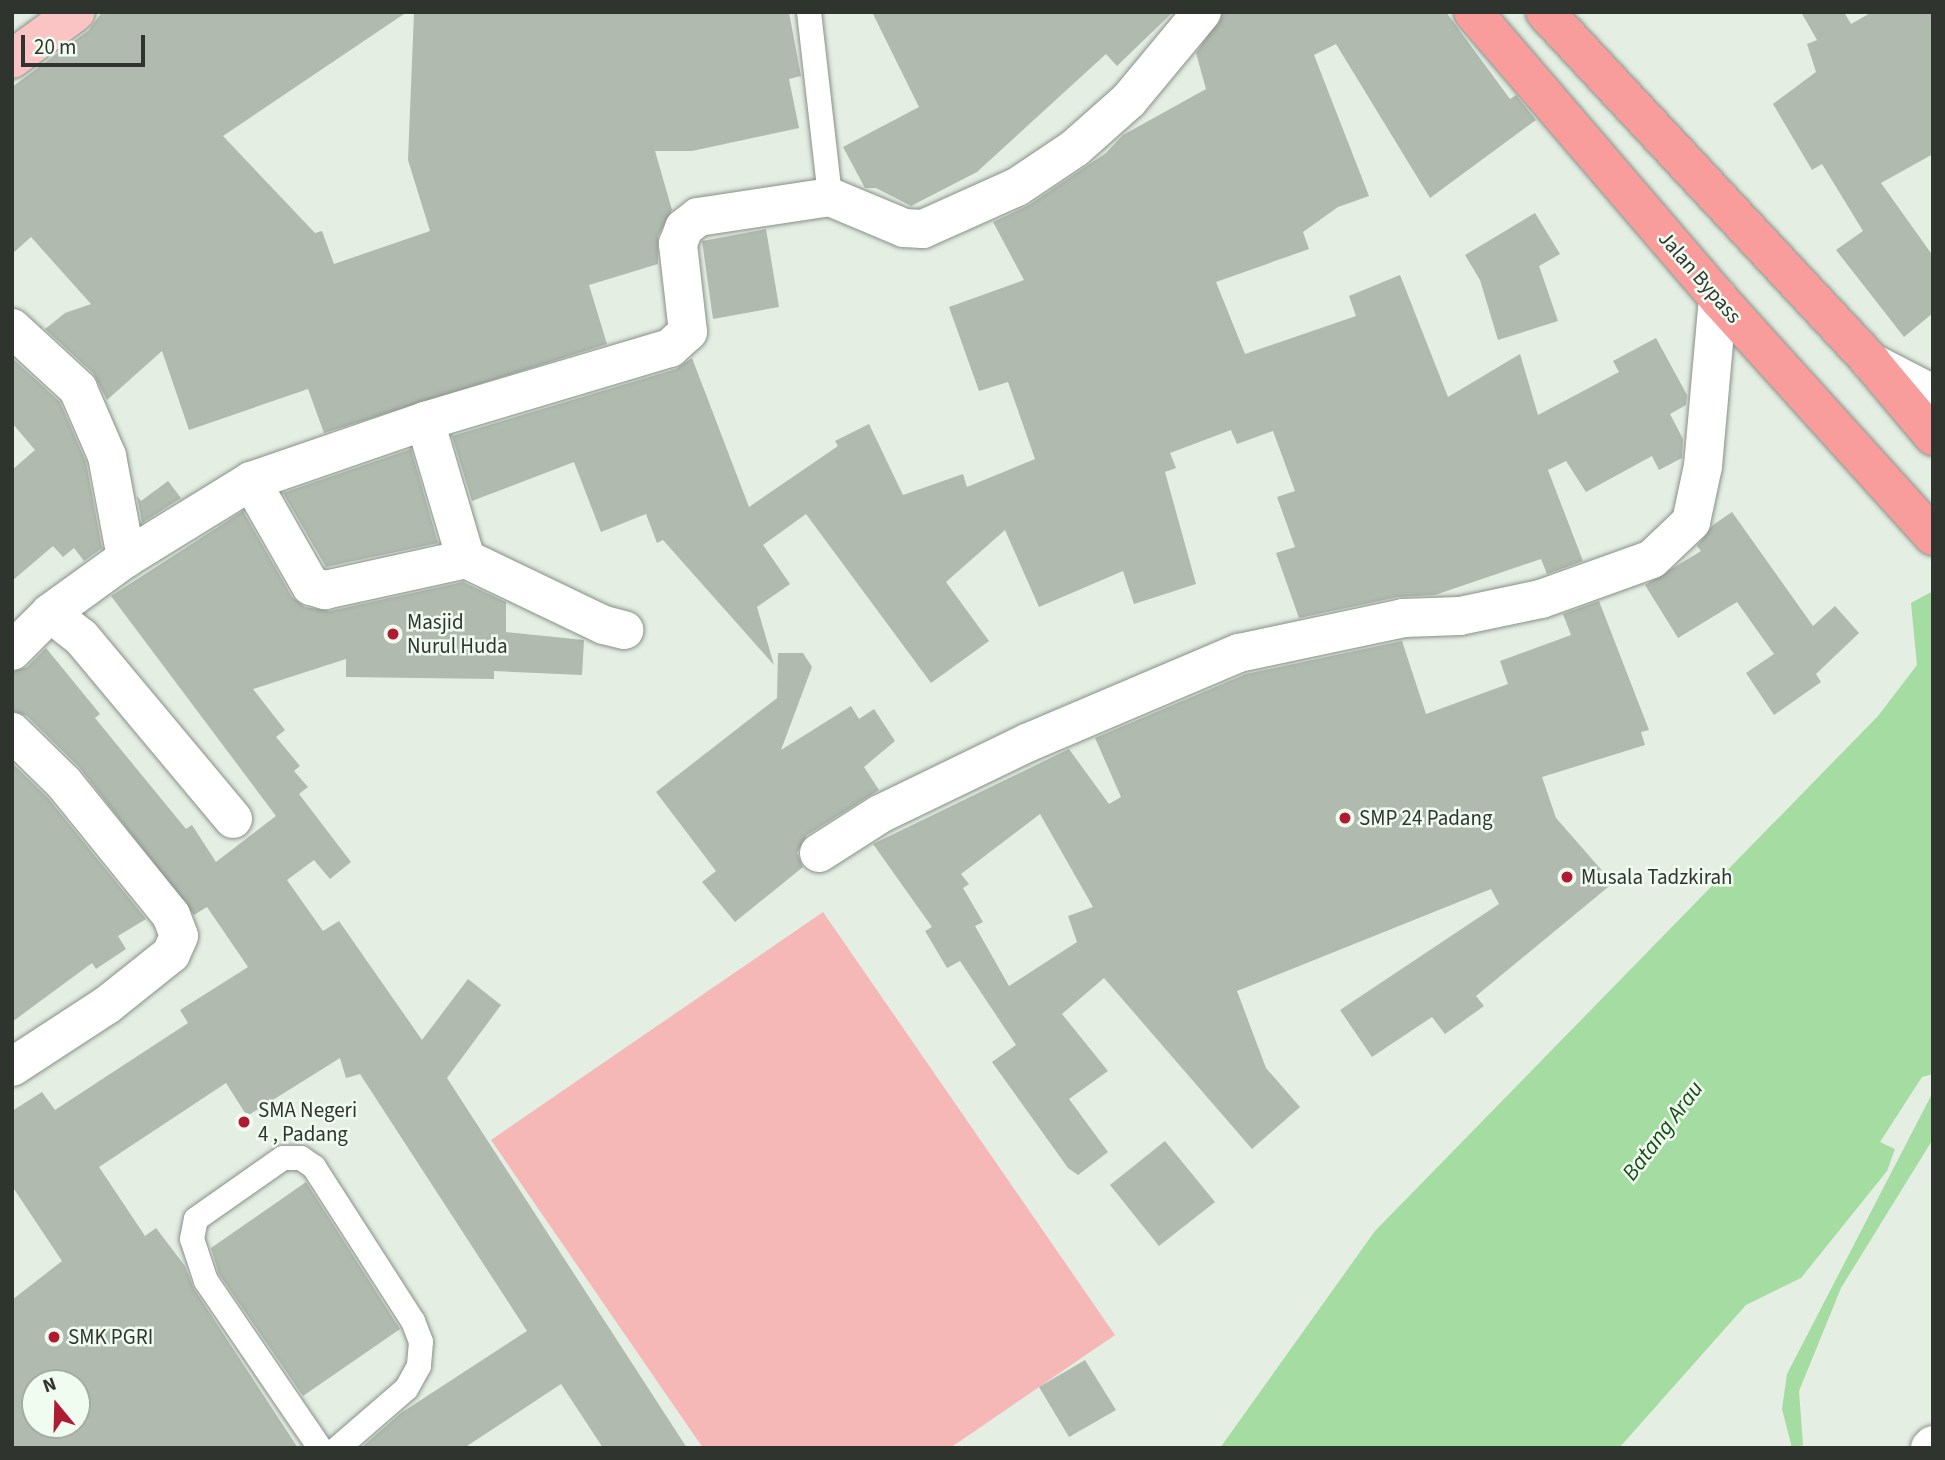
<!DOCTYPE html>
<style>
body{margin:0}
#map{position:relative;width:1945px;height:1460px;overflow:hidden;background:#e4eee3;font-family:"Source Sans 3",sans-serif}
div>[style]{position:absolute}
.green>*{inset:0;background:#f5b8b7}
.water>*{inset:0;background:#a4dca1}
.building>*{inset:0;background:#b0baaf}
.roads{filter:drop-shadow(0 0 2px #879187) drop-shadow(0 0 2px #879187)}
.lane>*{height:24px;margin:-12px;padding:0 12px;transform-origin:12px;border-radius:12px;background:#fff}
.street>*{height:38px;margin:-19px;padding:0 19px;transform-origin:19px;border-radius:19px;background:#fff}
.primary>*{height:38px;margin:-19px;padding:0 19px;transform-origin:19px;border-radius:19px;background:#fbc4c4}
.highway>*{height:38px;margin:-19px;padding:0 19px;transform-origin:19px;border-radius:19px;background:#f99c9c}
.dots>*{width:19px;height:19px;translate:-50% -50%;box-sizing:border-box;border:4px solid #f1fcf0;border-radius:50%}
span{translate:-50% -50%;white-space:nowrap;text-align:center;line-height:1.15;-webkit-text-stroke:5px #f1fcf0;paint-order:stroke}
.street-label{font-size:21px;color:#30342f}
.poi-label{font-size:21px;color:#30342f}
.left{translate:0 -50%;text-align:left}
.water-label{font-size:23px;color:#144c15;font-style:italic}
.frame{position:absolute;inset:0;border:14px solid #30342f;pointer-events:none}
.north{position:absolute;left:21px;top:1369px;width:70px;height:70px;box-sizing:border-box;background:#f1fcf0;border:2px solid #a4aca3;border-radius:50%;rotate:341deg;font-size:19px;font-weight:700;line-height:28px;text-align:center;color:#30342f}
.north::after{content:'';display:block;margin:auto;width:24px;height:32px;background:#af1b32;clip-path:polygon(50% 0,100% 100%,50% 72%,0 100%)}
.scale{position:absolute;left:21px;top:35px;width:124px;height:32px;box-sizing:border-box;border:4px solid #30342f;border-top:0;padding-left:9px;font-size:21px;line-height:24px;white-space:nowrap;color:#30342f;-webkit-text-stroke:5px #f1fcf0;paint-order:stroke}
</style>
<div id="map">
<div class="green">
<div style="clip-path:polygon(823px 912px,1115px 1335px,950px 1448px,703px 1448px,491px 1140px)"></div>
</div>
<div class="water">
<div style="clip-path:polygon(1933px 591px,1933px 1074px,1922px 1077px,1880px 1142px,1895px 1149px,1887px 1171px,1801px 1278px,1746px 1305px,1619px 1448px,1220px 1448px,1375px 1231px,1878px 716px,1917px 665px,1911px 603px)"></div>
<div style="clip-path:polygon(1933px 1092px,1933px 1139px,1841px 1288px,1799px 1391px,1803px 1445px,1792px 1448px,1782px 1409px,1787px 1374px)"></div>
</div>
<div class="building">
<div style="clip-path:polygon(102px 12px,407px 12px,223px 136px,315px 233px,322px 231px,334px 264px,430px 231px,408px 160px,414px 12px,789px 12px,801px 76px,789px 79px,799px 128px,692px 151px,655px 151px,672px 210px,658px 236px,658px 264px,589px 285px,607px 344px,324px 433px,308px 389px,189px 430px,162px 351px,107px 400px,93px 373px,45px 329px,65px 313px,91px 304px,31px 237px,12px 254px,12px 87px,89px 30px)"></div>
<div style="clip-path:polygon(872px 12px,1173px 12px,1117px 66px,1106px 54px,977px 172px,911px 206px,876px 188px,865px 188px,843px 147px,919px 107px)"></div>
<div style="clip-path:polygon(1223px 12px,1446px 12px,1510px 99px,1516px 95px,1536px 120px,1430px 198px,1336px 44px,1314px 55px,1369px 196px,1338px 207px,1303px 232px,1309px 249px,1216px 282px,1245px 354px,1356px 316px,1349px 296px,1400px 275px,1448px 397px,1520px 354px,1538px 415px,1619px 372px,1613px 361px,1656px 338px,1687px 395px,1686px 405px,1670px 414px,1683px 439px,1682px 458px,1659px 470px,1652px 456px,1586px 492px,1566px 461px,1548px 470px,1583px 561px,1547px 574px,1541px 559px,1435px 595px,1398px 597px,1299px 618px,1276px 553px,1295px 547px,1277px 497px,1295px 491px,1273px 431px,1237px 444px,1231px 430px,1170px 453px,1176px 468px,1165px 472px,1196px 584px,1134px 604px,1123px 571px,1039px 607px,1005px 530px,946px 582px,989px 641px,931px 683px,806px 514px,763px 545px,790px 584px,757px 607px,774px 665px,663px 540px,657px 543px,646px 514px,601px 532px,574px 462px,472px 501px,452px 436px,676px 369px,692px 358px,749px 507px,838px 446px,835px 441px,869px 424px,903px 495px,963px 474px,967px 487px,1035px 459px,1008px 382px,979px 391px,949px 307px,1024px 280px,993px 222px,1029px 205px,1106px 153px,1123px 135px,1206px 89px,1196px 53px)"></div>
<div style="clip-path:polygon(1801px 12px,1844px 12px,1851px 24px,1872px 12px,1933px 12px,1933px 154px,1881px 183px,1933px 256px,1933px 313px,1904px 337px,1836px 250px,1863px 231px,1822px 164px,1812px 170px,1773px 104px,1816px 72px,1807px 44px,1817px 40px)"></div>
<div style="clip-path:polygon(1535px 213px,1560px 254px,1539px 266px,1558px 321px,1498px 340px,1480px 280px,1465px 255px)"></div>
<div style="clip-path:polygon(766px 229px,779px 307px,713px 319px,702px 241px)"></div>
<div style="clip-path:polygon(12px 358px,60px 402px,86px 462px,102px 548px,84px 561px,74px 548px,63px 557px,53px 546px,12px 581px,12px 470px,35px 450px,12px 423px)"></div>
<div style="clip-path:polygon(411px 449px,438px 543px,326px 567px,283px 493px)"></div>
<div style="clip-path:polygon(168px 481px,181px 498px,142px 523px,137px 496px,141px 501px)"></div>
<div style="clip-path:polygon(evenodd,243px 511px,292px 597px,305px 607px,330px 611px,463px 582px,506px 602px,506px 632px,584px 640px,582px 675px,494px 671px,494px 679px,346px 677px,346px 659px,253px 689px,285px 730px,276px 737px,300px 766px,294px 771px,308px 787px,299px 794px,351px 862px,330px 879px,314px 860px,287px 880px,323px 931px,339px 921px,422px 1040px,468px 979px,501px 1005px,447px 1078px,687px 1448px,603px 1448px,561px 1384px,464px 1448px,361px 1448px,401px 1413px,527px 1331px,360px 1074px,346px 1078px,340px 1058px,247px 1116px,226px 1083px,99px 1167px,145px 1236px,156px 1228px,185px 1266px,194px 1289px,298px 1448px,12px 1448px,12px 1300px,62px 1261px,12px 1186px,12px 1111px,42px 1092px,55px 1110px,188px 1023px,180px 1010px,248px 967px,207px 907px,194px 915px,79px 767px,27px 716px,12px 711px,12px 672px,27px 667px,46px 648px,100px 714px,95px 718px,186px 829px,192px 825px,216px 862px,276px 816px,111px 596px,243px 511px,35px 1383px,77px 1383px,77px 1425px,35px 1425px,35px 1383px)"></div>
<div style="clip-path:polygon(1732px 512px,1813px 626px,1835px 606px,1859px 633px,1816px 674px,1821px 682px,1774px 715px,1746px 673px,1774px 654px,1737px 602px,1678px 638px,1645px 585px,1701px 551px,1697px 546px,1713px 525px)"></div>
<div style="clip-path:polygon(evenodd,1599px 601px,1649px 730px,1641px 732px,1645px 745px,1542px 777px,1556px 818px,1613px 883px,1476px 996px,1484px 1006px,1445px 1034px,1432px 1017px,1372px 1057px,1340px 1010px,1499px 904px,1491px 889px,1237px 991px,1266px 1068px,1300px 1107px,1252px 1149px,1104px 978px,1062px 1014px,1108px 1071px,1069px 1099px,1108px 1152px,1078px 1175px,1068px 1168px,992px 1062px,1016px 1045px,960px 961px,947px 968px,925px 931px,932px 927px,873px 844px,1069px 749px,1109px 804px,1121px 797px,1095px 738px,1246px 674px,1402px 641px,1426px 714px,1508px 684px,1500px 661px,1571px 635px,1563px 614px,1599px 601px,1040px 814px,1093px 907px,1068px 916px,1077px 942px,1009px 986px,975px 926px,983px 922px,963px 888px,969px 884px,961px 874px,1040px 814px)"></div>
<div style="clip-path:polygon(778px 653px,803px 653px,812px 667px,781px 750px,851px 706px,859px 719px,874px 709px,895px 741px,864px 767px,879px 790px,807px 835px,797px 853px,803px 867px,735px 922px,702px 882px,716px 871px,656px 792px,777px 698px)"></div>
<div style="clip-path:polygon(12px 763px,48px 798px,146px 919px,118px 936px,126px 949px,96px 969px,92px 963px,12px 1022px)"></div>
<div style="clip-path:polygon(1165px 1141px,1215px 1202px,1159px 1246px,1110px 1185px)"></div>
<div style="clip-path:polygon(306px 1182px,400px 1329px,303px 1396px,219px 1274px,211px 1248px)"></div>
<div style="clip-path:polygon(1085px 1360px,1116px 1410px,1069px 1437px,1039px 1387px)"></div>
</div>
<div class="roads">
<div class="lane">
<div style="left:809px;top:12px;width:186px;rotate:83.5deg"></div>
<div style="left:320px;top:1448px;width:202px;rotate:-124.3deg"></div>
<div style="left:206px;top:1281px;width:44px;rotate:-108.4deg"></div>
<div style="left:192px;top:1239px;width:20px;rotate:-79deg"></div>
<div style="left:196px;top:1219px;width:106px;rotate:-35deg"></div>
<div style="left:283px;top:1158px;width:18px"></div>
<div style="left:301px;top:1158px;width:16px;rotate:35deg"></div>
<div style="left:314px;top:1167px;width:183px;rotate:57.3deg"></div>
<div style="left:413px;top:1321px;width:22px;rotate:69deg"></div>
<div style="left:421px;top:1342px;width:24px;rotate:95deg"></div>
<div style="left:419px;top:1366px;width:26px;rotate:119deg"></div>
<div style="left:406px;top:1389px;width:90px;rotate:139.1deg"></div>
</div>
<div class="street">
<div style="left:12px;top:328px;width:90px;rotate:42.7deg"></div>
<div style="left:78px;top:389px;width:73px;rotate:66.6deg"></div>
<div style="left:107px;top:456px;width:104px;rotate:79.4deg"></div>
<div style="left:1871px;top:362px;width:70px;rotate:27.3deg"></div>
<div style="left:425px;top:421px;width:144px;rotate:73.5deg"></div>
<div style="left:251px;top:481px;width:121px;rotate:60.3deg"></div>
<div style="left:311px;top:586px;width:15px;rotate:16deg"></div>
<div style="left:325px;top:590px;width:144px;rotate:-12.4deg"></div>
<div style="left:466px;top:559px;width:153px;rotate:25.6deg"></div>
<div style="left:604px;top:625px;width:21px;rotate:14deg"></div>
<div style="left:50px;top:613px;width:39px;rotate:38deg"></div>
<div style="left:81px;top:637px;width:237px;rotate:50.1deg"></div>
<div style="left:12px;top:651px;width:54px;rotate:-45deg"></div>
<div style="left:50px;top:613px;width:94px;rotate:-35.9deg"></div>
<div style="left:126px;top:558px;width:147px;rotate:-31.6deg"></div>
<div style="left:251px;top:481px;width:184px;rotate:-19deg"></div>
<div style="left:425px;top:421px;width:256px;rotate:-16.6deg"></div>
<div style="left:670px;top:348px;width:24px;rotate:-42deg"></div>
<div style="left:688px;top:332px;width:89px;rotate:-96.5deg"></div>
<div style="left:678px;top:244px;width:17px;rotate:-69deg"></div>
<div style="left:684px;top:228px;width:18px;rotate:-38deg"></div>
<div style="left:698px;top:217px;width:134px;rotate:-8.6deg"></div>
<div style="left:830px;top:197px;width:80px;rotate:22.7deg"></div>
<div style="left:904px;top:228px;width:19px;rotate:3deg"></div>
<div style="left:923px;top:229px;width:103px;rotate:-24.1deg"></div>
<div style="left:1017px;top:187px;width:70px;rotate:-33.9deg"></div>
<div style="left:1075px;top:148px;width:72px;rotate:-41.6deg"></div>
<div style="left:1129px;top:100px;width:114px;rotate:-50.3deg"></div>
<div style="left:12px;top:732px;width:73px;rotate:44.4deg"></div>
<div style="left:64px;top:783px;width:170px;rotate:51deg"></div>
<div style="left:171px;top:915px;width:22px;rotate:69deg"></div>
<div style="left:179px;top:936px;width:20px;rotate:114deg"></div>
<div style="left:171px;top:954px;width:82px;rotate:141.4deg"></div>
<div style="left:107px;top:1005px;width:113px;rotate:146.9deg"></div>
<div style="left:819px;top:853px;width:72px;rotate:-32.6deg"></div>
<div style="left:880px;top:814px;width:165px;rotate:-25.8deg"></div>
<div style="left:1029px;top:742px;width:228px;rotate:-23deg"></div>
<div style="left:1239px;top:653px;width:168px;rotate:-12deg"></div>
<div style="left:1403px;top:618px;width:57px;rotate:-2deg"></div>
<div style="left:1460px;top:616px;width:83px;rotate:-11.9deg"></div>
<div style="left:1541px;top:599px;width:118px;rotate:-19.8deg"></div>
<div style="left:1652px;top:559px;width:54px;rotate:-43.5deg"></div>
<div style="left:1691px;top:522px;width:57px;rotate:-77.9deg"></div>
<div style="left:1703px;top:466px;width:169px;rotate:-84.9deg"></div>
<div style="left:1930px;top:1448px;width:4px;rotate:-45deg"></div>
</div>
<div class="primary">
<div style="left:12px;top:59px;width:79px;rotate:-36.3deg"></div>
</div>
<div class="highway">
<div style="left:1473px;top:12px;width:377px;rotate:49.4deg"></div>
<div style="left:1718px;top:298px;width:321px;rotate:47.9deg"></div>
<div style="left:1545px;top:12px;width:478px;rotate:47deg"></div>
<div style="left:1871px;top:362px;width:97px;rotate:50deg"></div>
</div>
</div>
<div class="dots">
<div style="left:393px;top:634px;background:#af1b32"></div>
<div style="left:1345px;top:818px;background:#af1b32"></div>
<div style="left:1567px;top:877px;background:#af1b32"></div>
<div style="left:244px;top:1122px;background:#af1b32"></div>
<div style="left:54px;top:1337px;background:#af1b32"></div>
</div>
<div class="street-label">
<span style="left:1700px;top:277px;rotate:49deg">Jalan Bypass</span>
</div>
<div class="poi-label">
<span class="left" style="left:407px;top:634px">Masjid<br>Nurul Huda</span>
<span class="left" style="left:1359px;top:818px">SMP 24 Padang</span>
<span class="left" style="left:1581px;top:877px">Musala Tadzkirah</span>
<span class="left" style="left:258px;top:1122px">SMA Negeri<br>4 , Padang</span>
<span class="left" style="left:68px;top:1337px">SMK PGRI</span>
</div>
<div class="water-label">
<span style="left:1663px;top:1131px;rotate:-53deg">Batang Arau</span>
</div>
<div class="frame"></div>
<div class="north">N</div>
<div class="scale">20 m</div>
</div>
